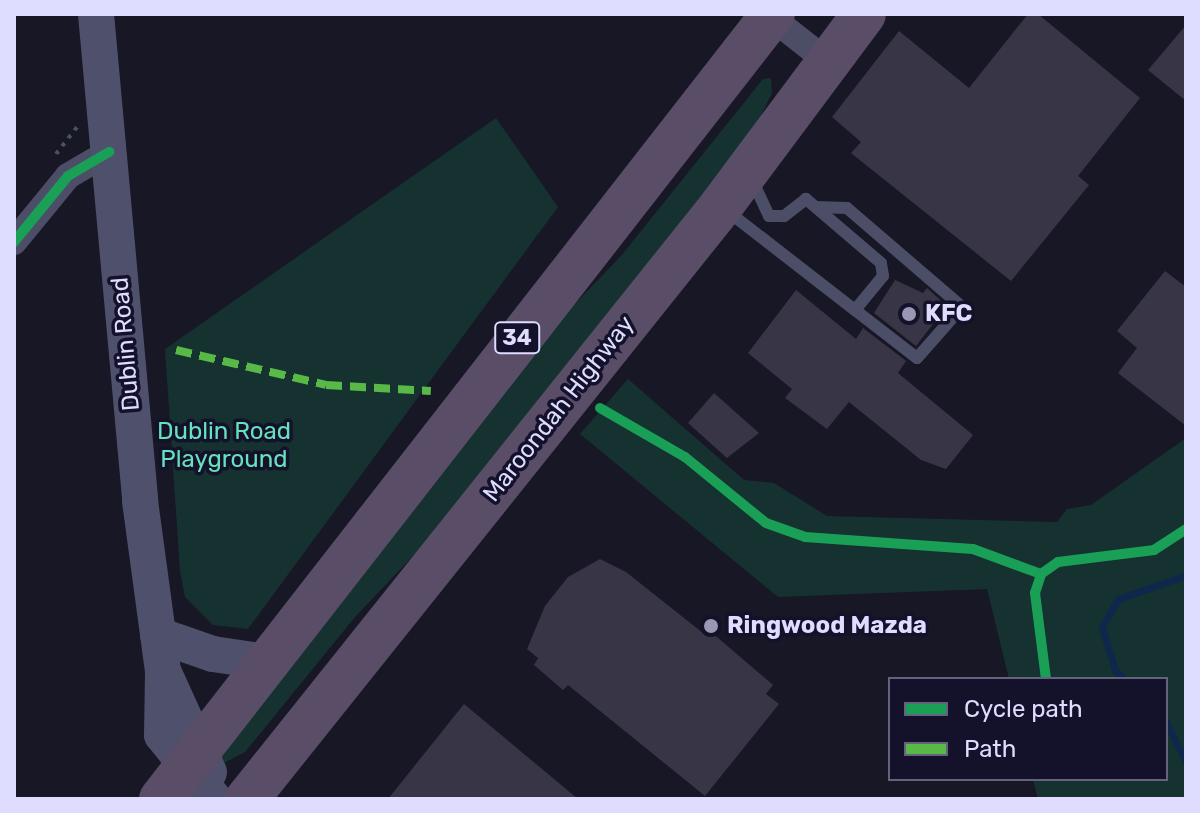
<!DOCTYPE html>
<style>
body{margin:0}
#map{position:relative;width:1200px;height:813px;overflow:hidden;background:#181725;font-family:Rubik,sans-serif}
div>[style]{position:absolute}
.green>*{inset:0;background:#153231}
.stream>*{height:7px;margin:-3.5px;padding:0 3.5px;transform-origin:3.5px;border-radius:3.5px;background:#0e274b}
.building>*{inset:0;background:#383646}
.path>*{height:4px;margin-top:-2px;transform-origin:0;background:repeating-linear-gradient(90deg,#465361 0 4px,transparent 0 10px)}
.service>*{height:12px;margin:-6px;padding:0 6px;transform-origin:6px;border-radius:6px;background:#4c4d66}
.minor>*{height:26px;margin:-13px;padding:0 13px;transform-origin:13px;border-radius:13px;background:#4c4d66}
.secondary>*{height:36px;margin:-18px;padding:0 18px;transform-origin:18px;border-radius:18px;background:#4f506c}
.trunk>*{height:44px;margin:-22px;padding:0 22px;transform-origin:22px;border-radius:22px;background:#5a4d68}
.quiet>*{height:8px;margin-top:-4px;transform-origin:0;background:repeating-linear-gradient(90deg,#58b947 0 16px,transparent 0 24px)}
.cycleway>*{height:10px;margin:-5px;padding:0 5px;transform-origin:5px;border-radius:5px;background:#1a9f57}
.dots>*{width:22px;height:22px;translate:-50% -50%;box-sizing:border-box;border:4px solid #14112b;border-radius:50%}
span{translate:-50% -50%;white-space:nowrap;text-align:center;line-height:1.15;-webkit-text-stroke:7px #14112b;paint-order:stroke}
.shield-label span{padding:2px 6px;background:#14112b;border:2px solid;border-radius:6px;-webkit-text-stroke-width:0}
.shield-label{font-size:22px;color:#dedcff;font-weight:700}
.poi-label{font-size:24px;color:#dedcff;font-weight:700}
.left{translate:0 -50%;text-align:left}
.street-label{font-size:24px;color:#dedcff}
.park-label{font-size:24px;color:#65e1bc}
.frame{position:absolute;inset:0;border:16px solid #dedcff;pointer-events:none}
.legend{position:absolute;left:888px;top:677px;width:280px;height:104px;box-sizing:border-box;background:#14112b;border:2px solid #656280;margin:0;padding:10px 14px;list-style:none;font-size:24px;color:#dedcff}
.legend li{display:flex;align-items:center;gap:16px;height:40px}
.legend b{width:40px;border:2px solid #656280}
</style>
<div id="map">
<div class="green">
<div style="clip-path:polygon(771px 78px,772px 93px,756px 126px,448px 519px,355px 617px,245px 752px,222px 764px,215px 756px,545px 335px,621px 256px,763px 79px)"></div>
<div style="clip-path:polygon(496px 118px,558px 207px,248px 629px,213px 625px,185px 597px,180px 571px,165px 349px)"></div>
<div style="clip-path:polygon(628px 379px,744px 480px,774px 483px,827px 516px,1057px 522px,1067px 509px,1091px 505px,1186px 438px,1186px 799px,1038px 799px,1033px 779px,1166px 779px,1166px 679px,1009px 679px,987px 589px,778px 597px,580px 434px)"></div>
</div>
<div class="stream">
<div style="left:1124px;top:679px;width:13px;rotate:-135deg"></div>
<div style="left:1115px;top:670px;width:45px;rotate:-106.8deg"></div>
<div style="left:1102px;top:627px;width:32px;rotate:-60deg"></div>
<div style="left:1118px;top:599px;width:72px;rotate:-19.4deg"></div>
<div style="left:1166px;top:722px;width:45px;rotate:63.4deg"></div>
</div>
<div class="building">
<div style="clip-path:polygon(1028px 14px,1038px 14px,1140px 98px,1078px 176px,1089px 185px,1011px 281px,851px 153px,861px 142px,832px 117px,899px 31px,969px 88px)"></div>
<div style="clip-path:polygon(1186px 25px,1186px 101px,1148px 70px)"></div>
<div style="clip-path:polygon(1165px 271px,1186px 287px,1186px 426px,1118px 373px,1137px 348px,1117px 331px)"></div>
<div style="clip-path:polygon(895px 280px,923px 293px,927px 288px,947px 306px,916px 346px,874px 313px)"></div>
<div style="clip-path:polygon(796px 290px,856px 339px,863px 328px,906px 361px,898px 373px,973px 435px,946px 469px,921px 460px,849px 402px,827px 429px,785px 398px,792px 389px,748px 353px)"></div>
<div style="clip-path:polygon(714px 393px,759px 433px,727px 458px,688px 423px)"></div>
<div style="clip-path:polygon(600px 559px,626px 572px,708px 637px,711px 632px,773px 685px,766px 694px,779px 704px,705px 796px,568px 685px,563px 690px,534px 665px,538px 658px,527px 649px,545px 606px,568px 577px)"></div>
<div style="clip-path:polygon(464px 704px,578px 799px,388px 799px)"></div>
</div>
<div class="path">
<div style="left:56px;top:154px;width:36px;rotate:-52deg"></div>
</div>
<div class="service">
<div style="left:816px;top:207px;width:31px;rotate:2deg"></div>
<div style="left:847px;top:208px;width:152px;rotate:40.7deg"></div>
<div style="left:962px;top:307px;width:68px;rotate:131.4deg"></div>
<div style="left:917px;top:358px;width:78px;rotate:-142.3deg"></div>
<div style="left:726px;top:210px;width:163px;rotate:37.8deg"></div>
<div style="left:855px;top:310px;width:44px;rotate:-50.5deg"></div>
<div style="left:883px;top:276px;width:13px;rotate:-99deg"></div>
<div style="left:881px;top:263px;width:99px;rotate:-139.5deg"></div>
<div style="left:806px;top:199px;width:28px;rotate:142deg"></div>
<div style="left:784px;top:216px;width:15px;rotate:180deg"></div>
<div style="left:769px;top:216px;width:38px;rotate:-115deg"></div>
</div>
<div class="minor">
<div style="left:767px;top:14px;width:78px;rotate:38.2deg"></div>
<div style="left:14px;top:242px;width:85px;rotate:-50.7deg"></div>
<div style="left:68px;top:176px;width:48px;rotate:-30.3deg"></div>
</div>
<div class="secondary">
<div style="left:96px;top:14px;width:489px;rotate:84.8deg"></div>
<div style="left:140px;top:501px;width:173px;rotate:82.3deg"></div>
<div style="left:163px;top:672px;width:63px;rotate:90.9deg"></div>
<div style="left:162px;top:735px;width:82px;rotate:50.9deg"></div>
<div style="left:158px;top:635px;width:58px;rotate:19.1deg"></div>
<div style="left:213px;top:654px;width:55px;rotate:8.4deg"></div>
<div style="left:164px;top:673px;width:109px;rotate:65.6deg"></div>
</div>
<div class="trunk">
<div style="left:161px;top:799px;width:995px;rotate:-52.06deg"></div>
<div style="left:247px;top:799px;width:759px;rotate:-51.36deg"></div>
<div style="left:721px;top:206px;width:239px;rotate:-53.3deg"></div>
</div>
<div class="quiet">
<div style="left:176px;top:350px;width:154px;rotate:13.1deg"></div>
<div style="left:326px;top:385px;width:105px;rotate:3.3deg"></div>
</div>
<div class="cycleway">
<div style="left:14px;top:242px;width:85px;rotate:-50.7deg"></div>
<div style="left:68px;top:176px;width:48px;rotate:-30.3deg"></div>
<div style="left:600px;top:408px;width:98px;rotate:30deg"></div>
<div style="left:685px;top:457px;width:104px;rotate:39.2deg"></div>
<div style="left:766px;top:523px;width:41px;rotate:19.7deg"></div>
<div style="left:805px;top:537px;width:168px;rotate:4.1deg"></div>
<div style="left:973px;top:549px;width:72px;rotate:20.2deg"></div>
<div style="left:1046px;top:679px;width:87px;rotate:-97.3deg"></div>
<div style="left:1035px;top:593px;width:20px;rotate:-72deg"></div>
<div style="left:1041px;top:574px;width:21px;rotate:-35deg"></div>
<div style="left:1058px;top:562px;width:97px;rotate:-7.1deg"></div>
<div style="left:1154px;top:550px;width:38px;rotate:-33deg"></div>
</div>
<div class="dots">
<div style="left:909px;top:314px;background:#9997b3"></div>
<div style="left:711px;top:626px;background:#9997b3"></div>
</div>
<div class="shield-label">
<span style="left:517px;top:338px">34</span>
</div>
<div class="poi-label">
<span class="left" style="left:925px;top:314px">KFC</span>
<span class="left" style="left:727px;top:626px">Ringwood Mazda</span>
</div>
<div class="street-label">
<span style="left:126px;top:344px;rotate:-95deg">Dublin Road</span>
<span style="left:559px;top:409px;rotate:-52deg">Maroondah Highway</span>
</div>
<div class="park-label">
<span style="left:224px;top:446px">Dublin Road<br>Playground</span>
</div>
<div class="frame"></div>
<ul class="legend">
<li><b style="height:10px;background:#1a9f57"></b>Cycle path</li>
<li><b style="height:10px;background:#58b947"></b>Path</li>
</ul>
</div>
